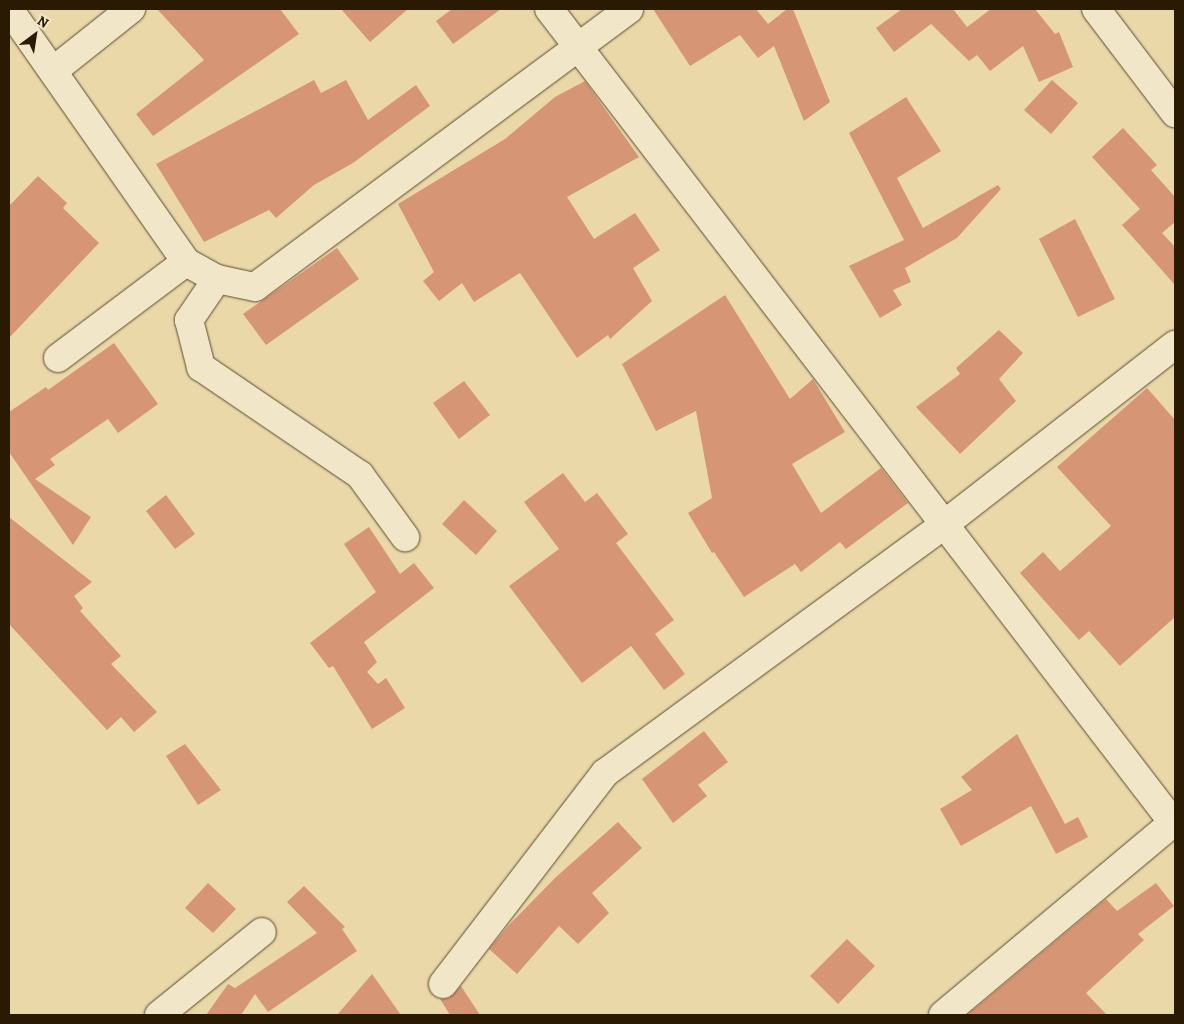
<!DOCTYPE html>
<style>
body{margin:0}
#map{position:relative;width:1184px;height:1024px;overflow:hidden;background:#ead8a9;font-family:Alegreya,serif}
div>[style]{position:absolute}
.building>*{inset:0;background:#d69676}
.roads{filter:drop-shadow(0 0 1px #5a4a2c) drop-shadow(0 0 1px #5a4a2c)}
.minor>*{height:28px;margin:-14px;padding:0 14px;transform-origin:14px;border-radius:14px;background:#f1e6c7}
span{translate:-50% -50%;white-space:nowrap;text-align:center;line-height:1.15;-webkit-text-stroke:5px #f1e6c7;paint-order:stroke}
.frame{position:absolute;inset:0;border:10px solid #2a1a03;pointer-events:none}
.north{position:absolute;left:10px;top:10px;width:50px;height:50px;-webkit-text-stroke:4px #f1e6c7;paint-order:stroke;rotate:31deg;font-size:14px;font-weight:700;line-height:20px;text-align:center;color:#2a1a03}
.north::after{content:'';display:block;margin:auto;width:18px;height:22px;background:#2a1a03;clip-path:polygon(50% 0,100% 100%,50% 72%,0 100%)}
</style>
<div id="map">
<div class="building">
<div style="clip-path:polygon(157px 9px,280px 9px,299px 34px,153px 136px,136px 114px,204px 60px)"></div>
<div style="clip-path:polygon(341px 9px,408px 9px,370px 42px)"></div>
<div style="clip-path:polygon(452px 9px,501px 9px,453px 44px,436px 21px)"></div>
<div style="clip-path:polygon(653px 9px,756px 9px,768px 24px,787px 9px,793px 9px,830px 102px,804px 121px,774px 46px,758px 58px,740px 35px,690px 66px)"></div>
<div style="clip-path:polygon(902px 9px,953px 9px,967px 27px,991px 9px,1035px 9px,1055px 34px,1059px 32px,1073px 67px,1039px 82px,1023px 46px,990px 71px,977px 55px,969px 61px,931px 24px,894px 52px,876px 28px)"></div>
<div style="clip-path:polygon(314px 80px,321px 93px,346px 80px,368px 120px,416px 85px,430px 106px,353px 163px,314px 185px,276px 218px,269px 210px,204px 242px,156px 164px)"></div>
<div style="clip-path:polygon(1052px 80px,1078px 103px,1051px 134px,1024px 110px)"></div>
<div style="clip-path:polygon(585px 81px,639px 157px,567px 197px,594px 239px,635px 213px,660px 250px,633px 268px,652px 301px,610px 339px,608px 335px,577px 358px,520px 273px,474px 302px,462px 283px,439px 301px,423px 281px,434px 272px,398px 204px,505px 139px,555px 97px)"></div>
<div style="clip-path:polygon(906px 97px,941px 151px,897px 178px,923px 228px,998px 185px,1001px 189px,957px 238px,905px 268px,911px 282px,893px 290px,902px 305px,880px 318px,849px 266px,904px 240px,849px 133px)"></div>
<div style="clip-path:polygon(1123px 128px,1157px 165px,1151px 170px,1175px 197px,1175px 222px,1162px 233px,1175px 247px,1175px 285px,1122px 225px,1140px 209px,1092px 157px)"></div>
<div style="clip-path:polygon(38px 176px,67px 203px,63px 208px,99px 243px,9px 338px,9px 206px)"></div>
<div style="clip-path:polygon(1075px 219px,1115px 299px,1078px 317px,1039px 239px)"></div>
<div style="clip-path:polygon(337px 248px,359px 279px,266px 345px,243px 314px)"></div>
<div style="clip-path:polygon(725px 295px,790px 399px,813px 379px,845px 432px,792px 464px,821px 513px,881px 468px,908px 503px,846px 549px,840px 542px,801px 572px,795px 564px,744px 597px,714px 552px,712px 553px,688px 513px,712px 498px,696px 411px,656px 431px,622px 364px)"></div>
<div style="clip-path:polygon(999px 330px,1023px 353px,999px 379px,1016px 401px,960px 454px,916px 407px,960px 374px,956px 368px)"></div>
<div style="clip-path:polygon(114px 343px,158px 404px,118px 433px,108px 419px,50px 459px,55px 465px,35px 479px,91px 517px,73px 545px,9px 452px,9px 412px,46px 387px,48px 390px)"></div>
<div style="clip-path:polygon(464px 381px,490px 415px,459px 439px,433px 403px)"></div>
<div style="clip-path:polygon(1147px 388px,1175px 420px,1175px 617px,1120px 666px,1089px 631px,1079px 640px,1020px 573px,1043px 552px,1060px 571px,1111px 526px,1057px 467px)"></div>
<div style="clip-path:polygon(563px 473px,585px 502px,597px 493px,628px 534px,616px 543px,674px 620px,655px 634px,685px 674px,664px 690px,631px 646px,582px 683px,509px 586px,559px 549px,524px 502px)"></div>
<div style="clip-path:polygon(166px 495px,195px 534px,175px 549px,146px 511px)"></div>
<div style="clip-path:polygon(464px 500px,497px 531px,476px 555px,442px 524px)"></div>
<div style="clip-path:polygon(9px 517px,92px 582px,74px 596px,83px 608px,80px 611px,121px 656px,111px 664px,157px 712px,134px 732px,121px 717px,107px 730px,9px 624px)"></div>
<div style="clip-path:polygon(369px 527px,400px 574px,414px 563px,434px 588px,364px 642px,377px 662px,367px 672px,378px 684px,386px 678px,405px 708px,372px 729px,333px 666px,329px 668px,310px 643px,376px 592px,344px 544px)"></div>
<div style="clip-path:polygon(704px 731px,728px 762px,698px 785px,707px 796px,673px 823px,642px 779px)"></div>
<div style="clip-path:polygon(1017px 734px,1065px 824px,1078px 817px,1088px 837px,1056px 854px,1031px 806px,961px 846px,940px 809px,972px 790px,961px 777px)"></div>
<div style="clip-path:polygon(185px 744px,221px 790px,198px 805px,166px 756px)"></div>
<div style="clip-path:polygon(618px 822px,642px 848px,592px 893px,609px 913px,578px 944px,559px 926px,517px 974px,489px 949px,508px 926px,556px 877px)"></div>
<div style="clip-path:polygon(208px 883px,236px 909px,213px 933px,185px 908px)"></div>
<div style="clip-path:polygon(1156px 883px,1174px 906px,1138px 934px,1144px 940px,1086px 993px,1107px 1015px,967px 1015px,1106px 899px,1117px 911px)"></div>
<div style="clip-path:polygon(304px 886px,345px 927px,342px 929px,357px 951px,268px 1012px,255px 994px,241px 1015px,206px 1015px,228px 984px,235px 988px,317px 933px,287px 902px)"></div>
<div style="clip-path:polygon(847px 939px,875px 966px,838px 1004px,810px 976px)"></div>
<div style="clip-path:polygon(372px 974px,401px 1015px,337px 1015px)"></div>
<div style="clip-path:polygon(461px 986px,480px 1015px,450px 1015px,440px 999px,449px 998px)"></div>
</div>
<div class="roads">
<div class="minor">
<div style="left:9px;top:9px;width:309px;rotate:55deg"></div>
<div style="left:186px;top:262px;width:35px;rotate:29deg"></div>
<div style="left:217px;top:279px;width:39px;rotate:12deg"></div>
<div style="left:255px;top:287px;width:466px;rotate:-36.6deg"></div>
<div style="left:549px;top:9px;width:1028px;rotate:52.51deg"></div>
<div style="left:1096px;top:9px;width:131px;rotate:52.8deg"></div>
<div style="left:53px;top:71px;width:100px;rotate:-38.5deg"></div>
<div style="left:217px;top:279px;width:50px;rotate:124.3deg"></div>
<div style="left:189px;top:320px;width:49px;rotate:75.7deg"></div>
<div style="left:201px;top:367px;width:192px;rotate:34.2deg"></div>
<div style="left:360px;top:475px;width:77px;rotate:54deg"></div>
<div style="left:58px;top:358px;width:160px;rotate:-36.9deg"></div>
<div style="left:443px;top:984px;width:266px;rotate:-52.5deg"></div>
<div style="left:605px;top:773px;width:423px;rotate:-36.2deg"></div>
<div style="left:946px;top:523px;width:290px;rotate:-37.9deg"></div>
<div style="left:159px;top:1015px;width:132px;rotate:-38.9deg"></div>
<div style="left:943px;top:1015px;width:302px;rotate:-39.9deg"></div>
</div>
</div>
<div class="frame"></div>
<div class="north">N</div>
</div>
